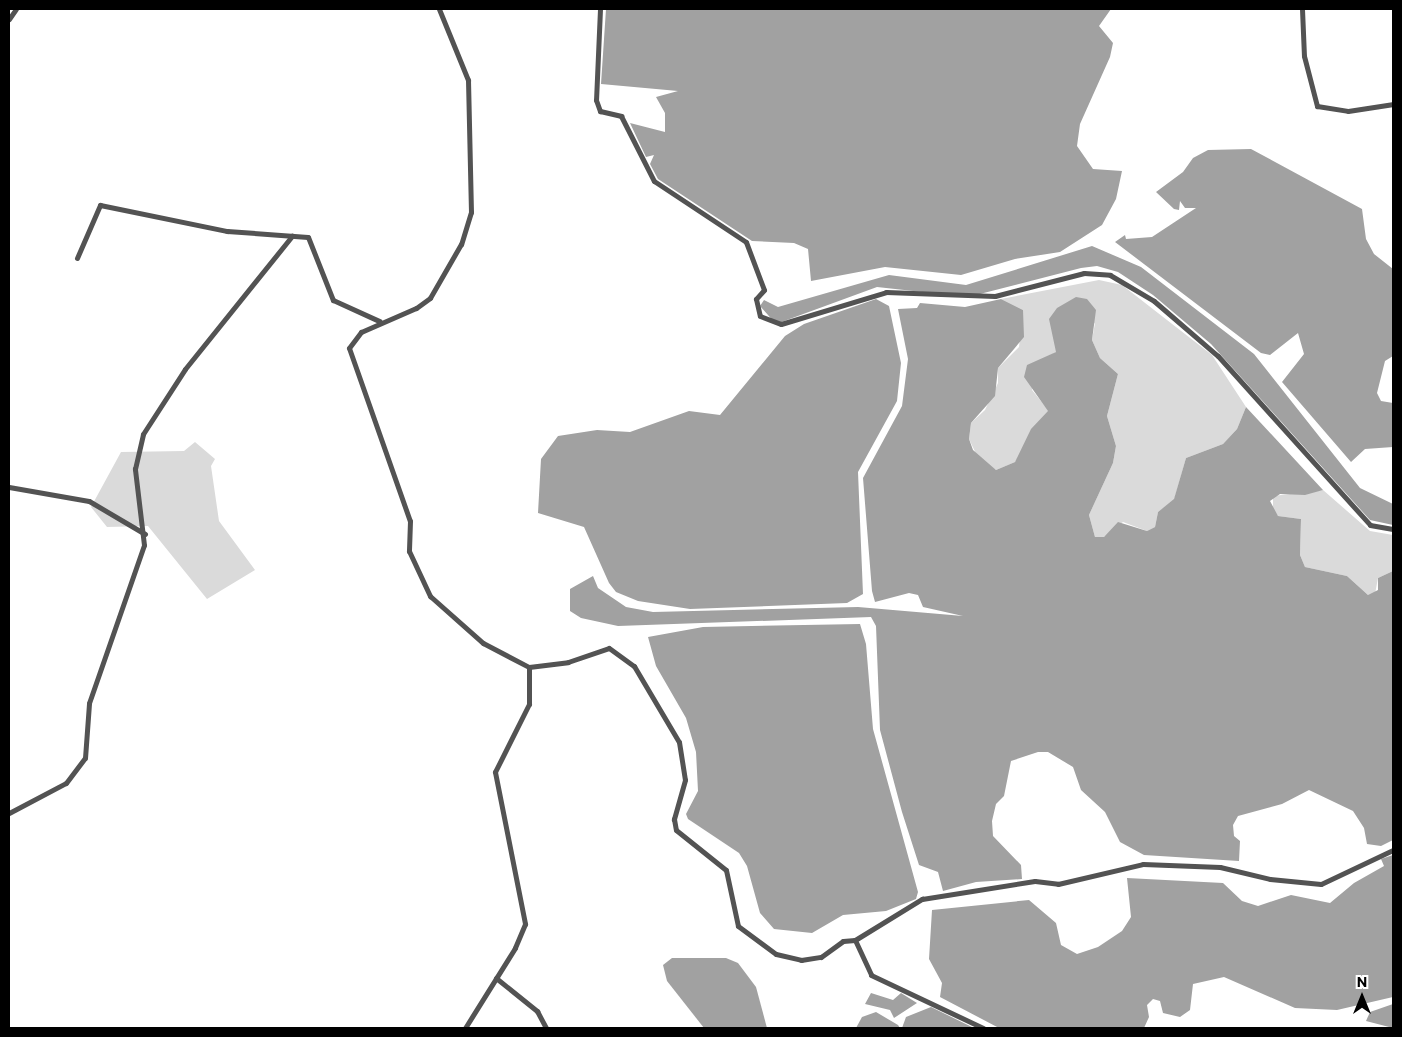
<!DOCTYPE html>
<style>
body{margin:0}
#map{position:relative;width:1402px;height:1037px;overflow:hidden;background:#fff;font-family:Commissioner,sans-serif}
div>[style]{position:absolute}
.green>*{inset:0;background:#dadada}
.water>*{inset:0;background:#a1a1a1}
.street>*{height:5px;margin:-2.5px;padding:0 2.5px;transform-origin:2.5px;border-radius:2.5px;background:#535353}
span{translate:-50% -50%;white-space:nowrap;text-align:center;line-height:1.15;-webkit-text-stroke:5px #fff;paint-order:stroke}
.frame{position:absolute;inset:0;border:10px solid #000;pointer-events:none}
.north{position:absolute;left:1337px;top:972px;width:50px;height:50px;-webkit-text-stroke:4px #fff;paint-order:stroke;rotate:0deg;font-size:14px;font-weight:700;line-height:20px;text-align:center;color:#000}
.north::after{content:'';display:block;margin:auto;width:18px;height:22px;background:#000;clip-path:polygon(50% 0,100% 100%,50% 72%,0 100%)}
</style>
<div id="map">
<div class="green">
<div style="clip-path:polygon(1099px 280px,1122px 285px,1212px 355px,1246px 407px,1237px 429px,1223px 444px,1186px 458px,1174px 500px,1158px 512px,1155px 527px,1147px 531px,1123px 522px,1104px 537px,1095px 537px,1089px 515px,1113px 463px,1116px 446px,1107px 416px,1118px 374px,1100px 358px,1092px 340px,1095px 323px,1057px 344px,1056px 352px,1039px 362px,1032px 390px,1049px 411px,1015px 462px,996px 470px,979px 460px,969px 439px,971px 423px,985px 410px,998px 383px,998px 368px,1019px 347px,1023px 310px,1001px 299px)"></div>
<div style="clip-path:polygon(195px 442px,215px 459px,211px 466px,219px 521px,255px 570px,207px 599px,148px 526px,107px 527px,91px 507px,121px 452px,184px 451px)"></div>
<div style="clip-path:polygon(1323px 490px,1370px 531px,1393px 535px,1393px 571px,1378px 578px,1375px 594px,1368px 595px,1347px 576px,1305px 567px,1300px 555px,1301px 519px,1278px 516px,1273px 510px,1273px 496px)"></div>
</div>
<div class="water">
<div style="clip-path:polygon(606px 9px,1111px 9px,1099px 26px,1113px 43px,1110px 57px,1080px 124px,1077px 146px,1093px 169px,1122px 171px,1116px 199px,1102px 225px,1060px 252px,1015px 259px,961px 275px,885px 267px,811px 281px,808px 249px,794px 243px,752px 241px,658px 179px,650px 164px,654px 155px,646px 157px,630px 123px,665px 132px,665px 113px,656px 97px,678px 91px,601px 84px)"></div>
<div style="clip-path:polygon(1251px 149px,1362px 209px,1366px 239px,1374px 254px,1393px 269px,1393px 356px,1385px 361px,1377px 393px,1381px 401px,1393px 403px,1393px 447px,1365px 449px,1351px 462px,1282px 382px,1304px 354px,1298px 333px,1270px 355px,1261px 353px,1115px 242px,1125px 235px,1126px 239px,1152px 237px,1196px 208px,1185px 208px,1180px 201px,1179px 210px,1174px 209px,1156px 192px,1183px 172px,1193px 158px,1208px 150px)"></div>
<div style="clip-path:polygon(1092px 246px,1141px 267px,1254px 354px,1360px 488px,1393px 504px,1393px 525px,1370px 520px,1211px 344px,1153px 295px,1118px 272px,1097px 266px,1081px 268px,968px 297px,877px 287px,776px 324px,760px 306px,764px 300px,778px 307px,889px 275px,966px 285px)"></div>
<div style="clip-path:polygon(1076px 297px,1087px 299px,1096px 310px,1092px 340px,1100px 358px,1118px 374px,1107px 416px,1116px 446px,1113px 463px,1089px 515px,1095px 537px,1104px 537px,1118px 522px,1147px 531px,1155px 527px,1158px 512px,1174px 499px,1186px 458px,1223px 444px,1237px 429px,1246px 407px,1323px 490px,1305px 495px,1280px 494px,1270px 501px,1278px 516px,1301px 519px,1300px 555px,1305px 567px,1347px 576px,1368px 595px,1378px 590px,1378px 578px,1393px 571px,1393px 840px,1381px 846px,1367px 844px,1364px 828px,1353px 811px,1309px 790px,1282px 804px,1238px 816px,1233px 825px,1234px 836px,1240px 841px,1239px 861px,1144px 855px,1120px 842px,1105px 812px,1081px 790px,1073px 767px,1048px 752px,1038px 752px,1011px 761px,1004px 796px,996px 804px,992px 821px,993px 836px,1021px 865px,1022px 879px,976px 882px,943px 891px,938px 872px,919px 865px,902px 812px,880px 730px,876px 626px,871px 617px,618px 626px,581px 618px,570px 611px,570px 589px,593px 576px,598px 588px,626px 607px,653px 612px,858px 607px,963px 616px,923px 607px,918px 595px,909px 593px,875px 602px,872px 591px,863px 478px,902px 406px,908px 359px,898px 309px,917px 308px,920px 303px,965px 307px,1001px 299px,1023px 310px,1024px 337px,998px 368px,995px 396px,971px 423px,969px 439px,973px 450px,996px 470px,1015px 462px,1031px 429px,1048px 411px,1024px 377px,1027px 365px,1056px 352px,1049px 319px,1057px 308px)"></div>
<div style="clip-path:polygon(876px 299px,889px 306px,901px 363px,897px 401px,858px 472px,863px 594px,847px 603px,690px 609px,638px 601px,616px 592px,609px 583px,584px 527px,538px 513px,541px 459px,558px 436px,597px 430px,630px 432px,689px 411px,720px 415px,785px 336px,804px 324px)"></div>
<div style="clip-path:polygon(860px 624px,866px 644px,873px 729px,918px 892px,916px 899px,886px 911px,843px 915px,812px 933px,774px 929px,760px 913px,747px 866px,739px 853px,688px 819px,686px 814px,698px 791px,696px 752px,686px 718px,656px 666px,648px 637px,703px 627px)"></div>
<div style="clip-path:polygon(1393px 855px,1393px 997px,1337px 1010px,1295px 1008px,1224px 977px,1193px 984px,1190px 1010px,1180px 1017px,1163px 1013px,1160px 1001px,1153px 999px,1147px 1005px,1149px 1017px,1144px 1028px,999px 1028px,940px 997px,942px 983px,929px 959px,932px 910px,1029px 900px,1056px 923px,1061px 945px,1077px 954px,1098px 947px,1122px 931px,1131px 917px,1127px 878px,1223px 883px,1242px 901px,1258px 906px,1291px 895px,1330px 903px,1354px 883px,1384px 866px,1381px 859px)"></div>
<div style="clip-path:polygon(672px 958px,726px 958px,738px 963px,756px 987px,767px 1028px,704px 1028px,667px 981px,663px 965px)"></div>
<div style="clip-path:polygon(871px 993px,893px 1000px,901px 993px,917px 1003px,894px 1018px,890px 1010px,865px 1004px)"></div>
<div style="clip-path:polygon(1393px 1004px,1393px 1028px,1366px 1021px,1370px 1012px)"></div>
<div style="clip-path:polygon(931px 1007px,974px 1028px,902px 1028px,906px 1017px)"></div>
<div style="clip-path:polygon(876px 1012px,898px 1025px,900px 1028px,856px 1028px,862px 1017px)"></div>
</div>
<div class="street">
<div style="left:439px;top:9px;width:77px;rotate:67.8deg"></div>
<div style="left:468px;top:80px;width:132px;rotate:88.7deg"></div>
<div style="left:471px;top:212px;width:34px;rotate:107deg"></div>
<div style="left:461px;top:244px;width:62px;rotate:119.9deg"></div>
<div style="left:430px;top:298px;width:17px;rotate:144deg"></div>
<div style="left:416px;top:308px;width:60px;rotate:156.4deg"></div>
<div style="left:361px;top:332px;width:20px;rotate:127deg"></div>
<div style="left:349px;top:348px;width:183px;rotate:70.6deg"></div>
<div style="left:410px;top:521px;width:30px;rotate:92deg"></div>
<div style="left:409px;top:551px;width:50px;rotate:65deg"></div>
<div style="left:430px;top:596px;width:71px;rotate:41.6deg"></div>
<div style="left:483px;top:643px;width:52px;rotate:27.6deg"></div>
<div style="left:529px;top:667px;width:37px;rotate:90deg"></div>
<div style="left:529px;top:704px;width:76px;rotate:116.6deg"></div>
<div style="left:495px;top:772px;width:155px;rotate:78.8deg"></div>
<div style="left:525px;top:924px;width:26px;rotate:113deg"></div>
<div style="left:515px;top:948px;width:94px;rotate:122deg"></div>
<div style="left:600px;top:9px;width:91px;rotate:92.5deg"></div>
<div style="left:596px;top:100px;width:12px;rotate:70deg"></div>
<div style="left:600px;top:111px;width:22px;rotate:13deg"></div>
<div style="left:621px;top:116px;width:73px;rotate:63.1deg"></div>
<div style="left:654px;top:181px;width:110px;rotate:33.5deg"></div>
<div style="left:746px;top:242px;width:51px;rotate:69.4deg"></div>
<div style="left:764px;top:290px;width:12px;rotate:132deg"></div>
<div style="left:756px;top:299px;width:17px;rotate:77deg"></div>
<div style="left:760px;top:316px;width:22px;rotate:21deg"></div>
<div style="left:781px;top:324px;width:110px;rotate:-16.9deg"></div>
<div style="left:886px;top:292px;width:109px;rotate:2.1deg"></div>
<div style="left:995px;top:296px;width:92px;rotate:-14.5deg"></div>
<div style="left:1084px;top:273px;width:26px;rotate:4deg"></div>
<div style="left:1110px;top:275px;width:51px;rotate:30.6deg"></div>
<div style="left:1154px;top:301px;width:84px;rotate:40.7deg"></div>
<div style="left:1218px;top:356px;width:227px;rotate:48deg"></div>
<div style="left:1370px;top:525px;width:23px;rotate:10deg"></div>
<div style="left:1302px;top:9px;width:47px;rotate:87.6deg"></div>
<div style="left:1304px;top:56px;width:52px;rotate:75.4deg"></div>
<div style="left:1317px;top:106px;width:31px;rotate:9deg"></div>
<div style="left:1348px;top:111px;width:46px;rotate:-8.8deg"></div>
<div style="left:9px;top:19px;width:12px;rotate:-55deg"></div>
<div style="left:77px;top:258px;width:58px;rotate:-66.5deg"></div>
<div style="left:100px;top:205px;width:130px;rotate:11.6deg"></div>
<div style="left:227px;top:231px;width:81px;rotate:4.2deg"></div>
<div style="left:308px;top:237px;width:68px;rotate:68.4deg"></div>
<div style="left:333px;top:300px;width:51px;rotate:24.5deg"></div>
<div style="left:9px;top:487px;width:81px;rotate:9.9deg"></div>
<div style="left:89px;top:501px;width:65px;rotate:30.5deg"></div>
<div style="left:529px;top:667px;width:39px;rotate:-7deg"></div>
<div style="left:568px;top:662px;width:43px;rotate:-18.9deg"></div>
<div style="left:609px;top:648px;width:31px;rotate:36deg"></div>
<div style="left:634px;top:666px;width:88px;rotate:59.4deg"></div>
<div style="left:679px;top:742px;width:38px;rotate:81deg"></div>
<div style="left:685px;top:780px;width:41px;rotate:105.8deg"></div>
<div style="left:674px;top:819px;width:11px;rotate:80deg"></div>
<div style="left:676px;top:830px;width:64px;rotate:38.7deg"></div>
<div style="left:726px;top:870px;width:57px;rotate:77.9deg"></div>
<div style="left:738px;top:926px;width:47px;rotate:36.4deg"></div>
<div style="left:776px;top:954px;width:26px;rotate:13deg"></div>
<div style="left:801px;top:960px;width:20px;rotate:-9deg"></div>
<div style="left:821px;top:957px;width:27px;rotate:-36deg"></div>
<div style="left:843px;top:941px;width:12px;rotate:-5deg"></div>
<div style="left:855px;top:940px;width:38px;rotate:65deg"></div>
<div style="left:871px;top:975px;width:124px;rotate:25.3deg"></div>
<div style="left:9px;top:813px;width:64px;rotate:-27.8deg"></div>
<div style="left:66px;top:783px;width:31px;rotate:-53deg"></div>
<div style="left:85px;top:758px;width:55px;rotate:-85.8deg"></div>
<div style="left:89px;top:703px;width:167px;rotate:-70.8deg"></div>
<div style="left:144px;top:545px;width:77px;rotate:-96.8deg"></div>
<div style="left:135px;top:469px;width:36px;rotate:-77deg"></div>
<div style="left:143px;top:434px;width:77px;rotate:-57.1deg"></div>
<div style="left:185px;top:369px;width:171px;rotate:-51.2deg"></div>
<div style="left:855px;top:940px;width:79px;rotate:-31.5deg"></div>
<div style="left:922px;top:899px;width:114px;rotate:-9.1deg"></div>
<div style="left:1035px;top:881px;width:23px;rotate:7deg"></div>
<div style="left:1058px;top:884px;width:87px;rotate:-13.2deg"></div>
<div style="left:1143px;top:864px;width:77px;rotate:2.2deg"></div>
<div style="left:1220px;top:867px;width:51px;rotate:13.5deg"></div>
<div style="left:1270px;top:879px;width:51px;rotate:5.6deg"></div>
<div style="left:1321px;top:884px;width:80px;rotate:-25.3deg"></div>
<div style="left:496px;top:978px;width:53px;rotate:38.8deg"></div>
<div style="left:537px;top:1011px;width:19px;rotate:62deg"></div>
</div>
<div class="frame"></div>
<div class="north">N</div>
</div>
